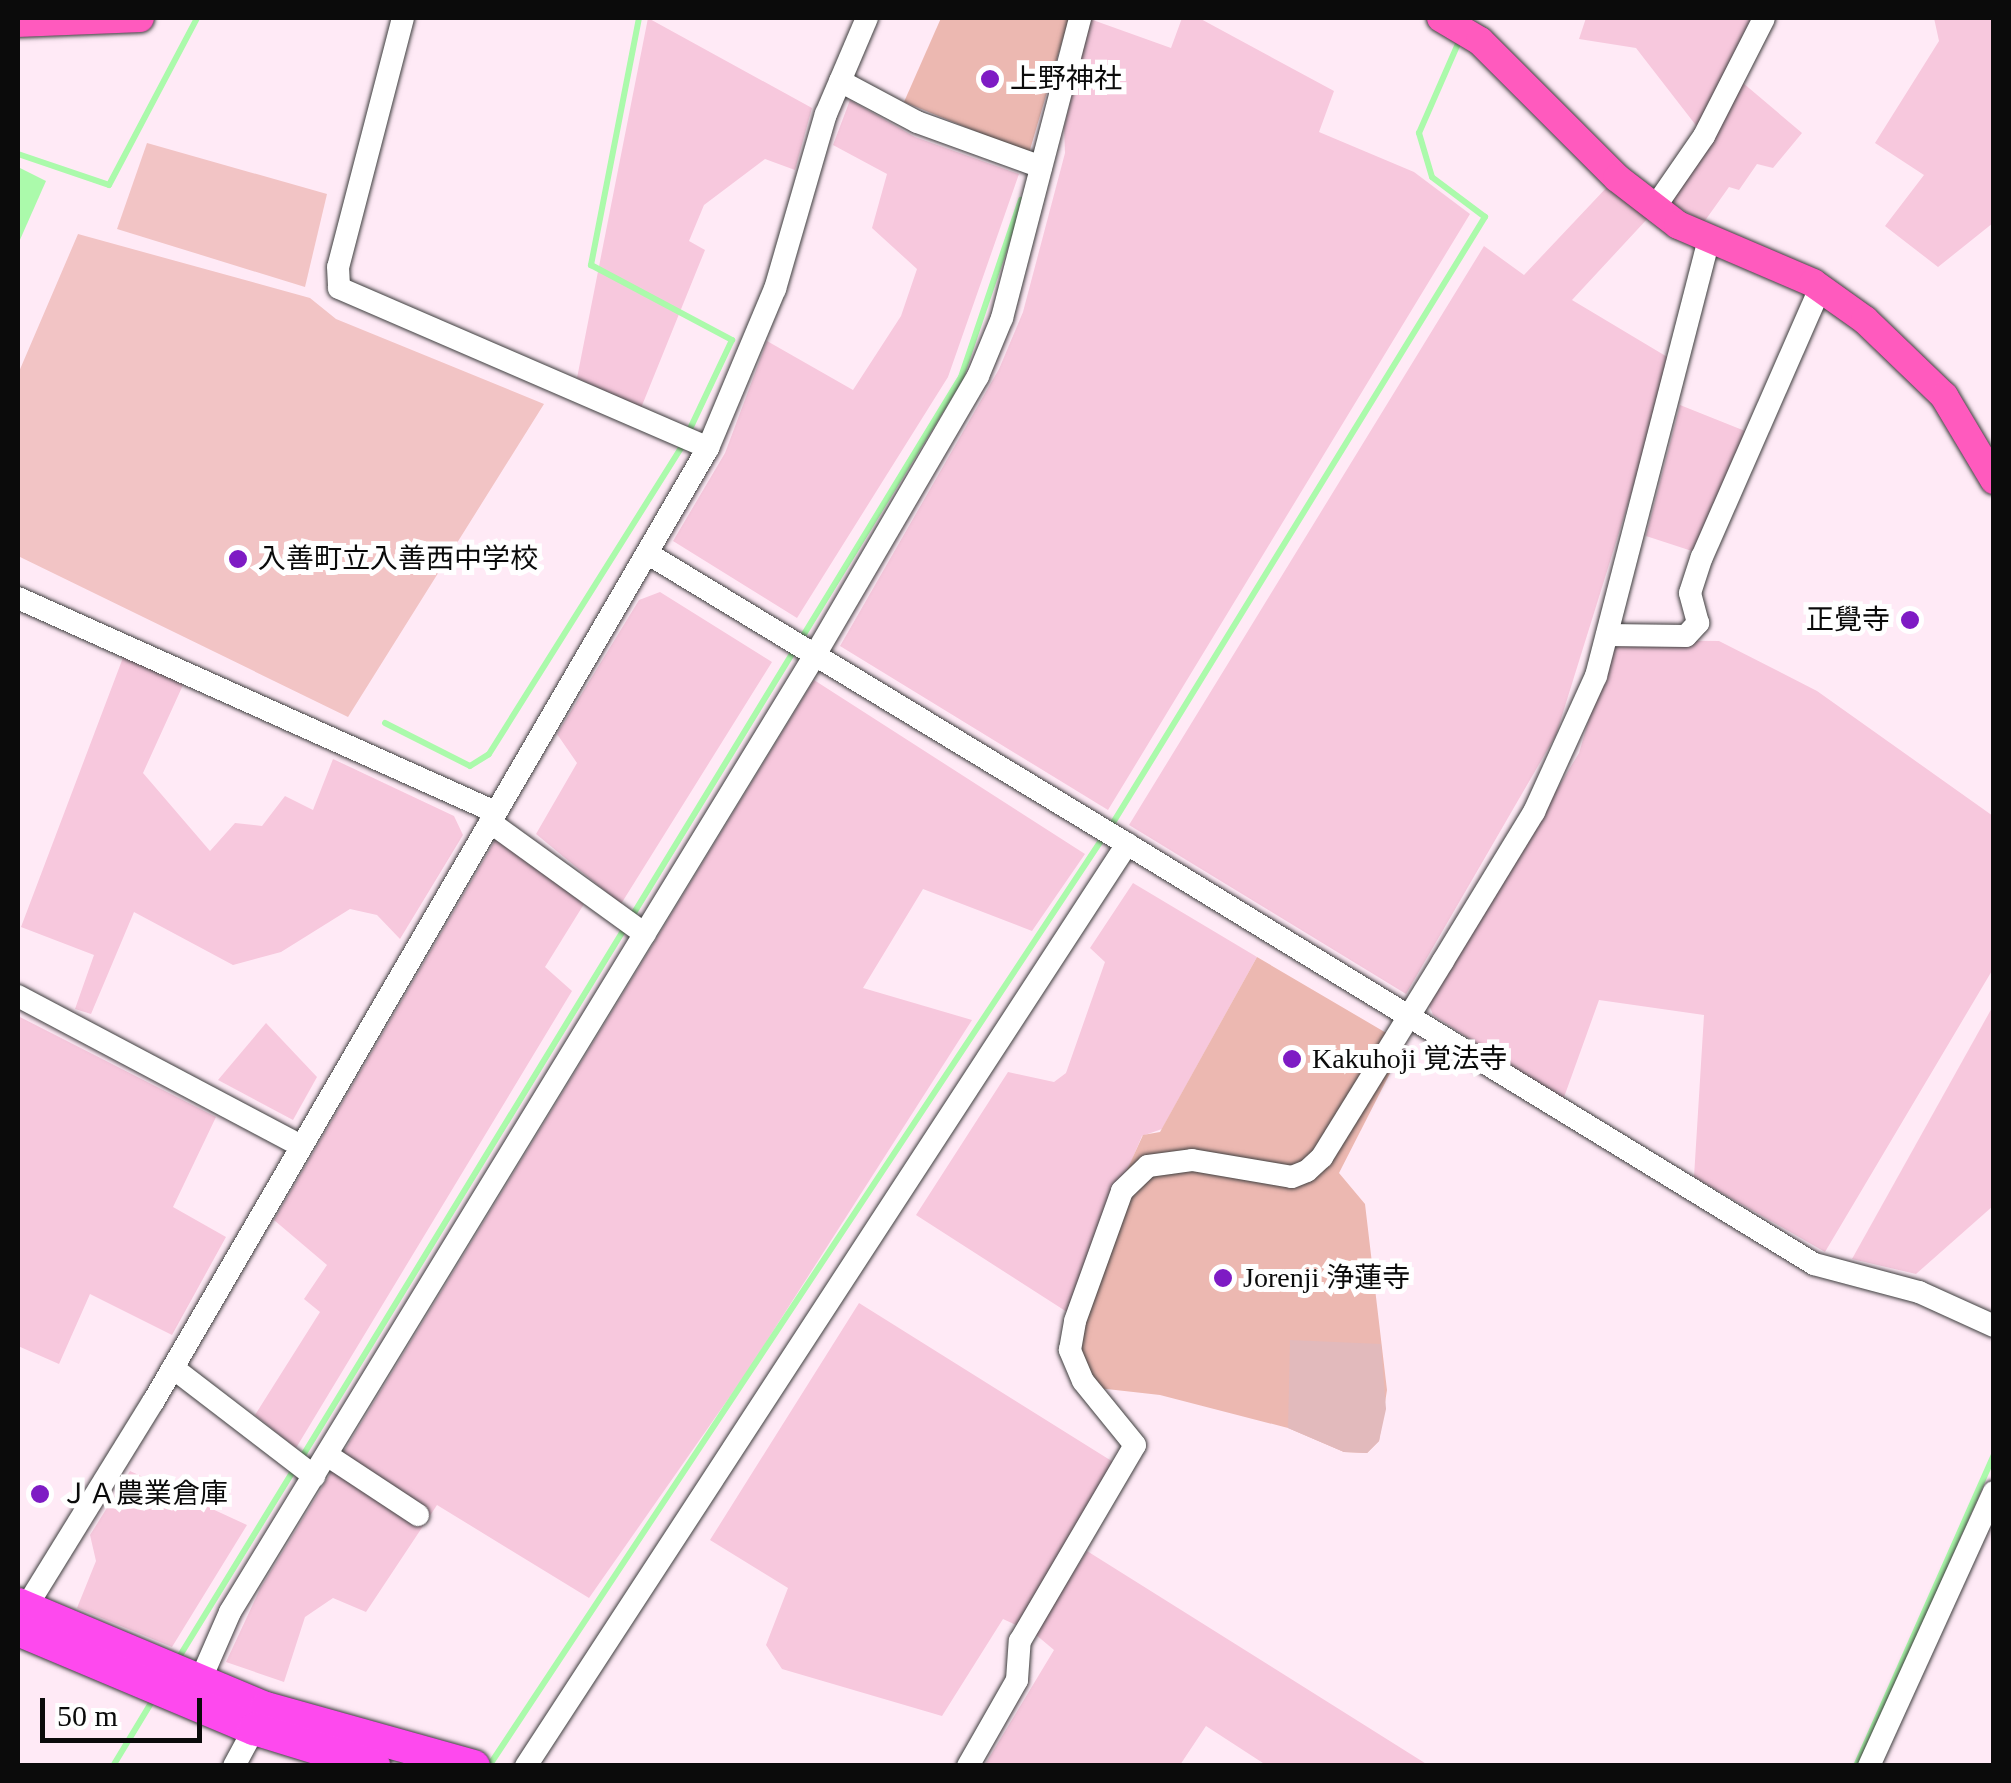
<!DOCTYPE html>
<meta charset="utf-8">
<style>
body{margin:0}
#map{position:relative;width:2011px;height:1783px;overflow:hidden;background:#ffeaf6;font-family:"Times New Roman","Noto Sans JP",serif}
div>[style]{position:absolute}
.farmland>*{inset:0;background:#f7c8dd}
.green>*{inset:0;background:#ecb8b1}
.cemetery>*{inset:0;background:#e2babc}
.pitch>*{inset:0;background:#f2c4c5}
.water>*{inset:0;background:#abfaab}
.stream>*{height:6px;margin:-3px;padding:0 3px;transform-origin:3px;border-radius:3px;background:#abfaab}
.roads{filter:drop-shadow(0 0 2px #3e3e3e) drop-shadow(0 0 2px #3e3e3e)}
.minor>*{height:22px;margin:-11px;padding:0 11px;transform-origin:11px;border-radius:11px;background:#fff}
.major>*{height:28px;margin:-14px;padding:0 14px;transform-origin:14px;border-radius:14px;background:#ff5abe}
.highway>*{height:32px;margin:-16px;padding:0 16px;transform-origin:16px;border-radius:16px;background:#fe49ee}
.dots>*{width:28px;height:28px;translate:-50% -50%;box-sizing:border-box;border:5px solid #fff;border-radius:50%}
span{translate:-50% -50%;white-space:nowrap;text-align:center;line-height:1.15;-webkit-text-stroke:10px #fff;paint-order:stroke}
.poi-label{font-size:28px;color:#0b0b0b}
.left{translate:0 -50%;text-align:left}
.right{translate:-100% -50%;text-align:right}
.frame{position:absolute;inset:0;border:20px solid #0b0b0b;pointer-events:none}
.scale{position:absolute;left:40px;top:1698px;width:162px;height:45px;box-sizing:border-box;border:5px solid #0b0b0b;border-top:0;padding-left:12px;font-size:30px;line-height:35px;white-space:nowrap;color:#0b0b0b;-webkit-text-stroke:8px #fff;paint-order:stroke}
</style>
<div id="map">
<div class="farmland">
<div style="clip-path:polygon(648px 18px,812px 108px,795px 170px,765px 159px,704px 205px,689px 241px,705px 250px,641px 408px,577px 378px)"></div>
<div style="clip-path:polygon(1182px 18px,1199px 18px,1334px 91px,1319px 132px,1414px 172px,1470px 214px,1108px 810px,840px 646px,999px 369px,1023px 312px,1065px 153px,1064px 128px,1090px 19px,1171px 48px)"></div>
<div style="clip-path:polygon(1586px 18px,1751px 18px,1698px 128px,1636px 48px,1579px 39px)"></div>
<div style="clip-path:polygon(1934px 18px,1994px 18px,1993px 223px,1938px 267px,1885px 226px,1924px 175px,1875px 143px,1939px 41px)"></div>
<div style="clip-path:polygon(1743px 83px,1802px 133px,1773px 168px,1757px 164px,1739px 190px,1729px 187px,1704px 222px,1670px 202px)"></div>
<div style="clip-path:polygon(850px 100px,915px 137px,1019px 174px,948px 377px,797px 618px,673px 541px,725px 453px,767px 341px,853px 390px,901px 316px,917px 269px,872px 228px,887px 174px,833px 145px)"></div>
<div style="clip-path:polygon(1608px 186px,1649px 217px,1572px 300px,1669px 358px,1655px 417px,1556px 735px,1406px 994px,1129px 825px,1484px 246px,1524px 275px)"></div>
<div style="clip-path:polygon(1680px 405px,1750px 433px,1695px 552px,1646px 536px)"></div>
<div style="clip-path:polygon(660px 592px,772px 662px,621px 904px,536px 834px,577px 763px,557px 734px,639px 600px)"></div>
<div style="clip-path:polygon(1620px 640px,1719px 641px,1817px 691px,1993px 816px,1993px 969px,1825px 1252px,1694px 1177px,1704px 1015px,1599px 1000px,1563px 1100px,1433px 1015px,1428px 1002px,1579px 753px,1611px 644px)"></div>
<div style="clip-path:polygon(124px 655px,183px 685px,143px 773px,210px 851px,235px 823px,262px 826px,285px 796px,313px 810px,333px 759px,454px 816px,463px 835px,400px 939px,377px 915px,350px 909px,281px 952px,233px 965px,134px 912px,91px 1014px,75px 1009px,94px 955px,21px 927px)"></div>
<div style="clip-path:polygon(814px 680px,1085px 854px,1032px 931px,923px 889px,863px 988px,972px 1020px,745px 1375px,589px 1598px,437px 1505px,366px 1612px,333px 1598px,305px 1617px,284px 1682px,226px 1662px,260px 1589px)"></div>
<div style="clip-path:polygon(496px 839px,584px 904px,545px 967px,572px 991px,296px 1448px,255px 1415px,320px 1312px,304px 1299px,327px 1265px,274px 1220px)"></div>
<div style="clip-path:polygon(1133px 883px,1257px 957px,1162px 1129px,1142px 1136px,1067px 1312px,916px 1215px,1008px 1072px,1054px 1082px,1066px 1073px,1105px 962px,1090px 948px)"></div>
<div style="clip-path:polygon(1993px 1006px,1993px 1206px,1916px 1274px,1852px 1259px)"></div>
<div style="clip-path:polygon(18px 1016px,216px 1117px,173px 1207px,226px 1237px,172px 1335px,90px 1294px,59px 1364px,18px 1346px)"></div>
<div style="clip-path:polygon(266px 1023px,317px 1077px,293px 1120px,218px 1080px)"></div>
<div style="clip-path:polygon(859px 1303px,1118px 1465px,1018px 1626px,1003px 1619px,942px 1716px,782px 1669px,766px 1645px,788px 1588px,710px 1540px)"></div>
<div style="clip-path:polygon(130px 1471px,247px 1525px,172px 1647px,77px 1608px,96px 1561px,90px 1535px)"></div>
<div style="clip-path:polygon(1087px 1551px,1428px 1765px,1266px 1765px,1206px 1726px,1180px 1765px,984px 1766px,1054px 1650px,1035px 1634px)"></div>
</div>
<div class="green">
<div style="clip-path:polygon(941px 18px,1069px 18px,1029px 153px,904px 102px)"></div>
<div style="clip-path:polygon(1257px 957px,1405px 1044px,1339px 1173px,1365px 1204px,1387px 1390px,1379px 1441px,1367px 1453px,1344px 1452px,1288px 1428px,1160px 1395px,1080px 1386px,1070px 1315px,1093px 1244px,1143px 1135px,1160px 1132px)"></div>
</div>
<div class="cemetery">
<div style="clip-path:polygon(1290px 1340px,1381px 1344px,1386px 1409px,1379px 1441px,1367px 1453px,1344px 1452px,1288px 1428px)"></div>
</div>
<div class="pitch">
<div style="clip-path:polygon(147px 143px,327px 194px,305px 287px,117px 229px)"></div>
<div style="clip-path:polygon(78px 234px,310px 298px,336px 319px,544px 404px,348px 717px,18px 556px,18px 374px)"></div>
</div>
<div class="water">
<div style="clip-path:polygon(18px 167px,46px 181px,19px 242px,18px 241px)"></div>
</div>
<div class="stream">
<div style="left:639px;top:18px;width:252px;rotate:101deg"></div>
<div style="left:591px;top:265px;width:160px;rotate:28deg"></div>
<div style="left:732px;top:340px;width:103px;rotate:115.3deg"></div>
<div style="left:18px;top:154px;width:96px;rotate:18.8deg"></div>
<div style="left:109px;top:185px;width:189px;rotate:-62.2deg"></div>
<div style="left:385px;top:723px;width:95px;rotate:26.8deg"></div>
<div style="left:470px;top:766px;width:22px;rotate:-32deg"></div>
<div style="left:489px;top:754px;width:365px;rotate:-57.9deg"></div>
<div style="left:1111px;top:826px;width:715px;rotate:-58.45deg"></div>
<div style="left:1485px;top:217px;width:66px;rotate:-143deg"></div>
<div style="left:1432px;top:177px;width:46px;rotate:-106.5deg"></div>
<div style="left:1419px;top:133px;width:103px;rotate:-66.4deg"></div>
<div style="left:302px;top:1457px;width:1265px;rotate:-58.61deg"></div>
<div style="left:961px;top:377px;width:187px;rotate:-71.3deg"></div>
<div style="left:176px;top:1662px;width:228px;rotate:-58.5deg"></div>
<div style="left:113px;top:1766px;width:79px;rotate:-58.9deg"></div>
<div style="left:489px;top:1766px;width:1115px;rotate:-56.52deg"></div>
<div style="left:1856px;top:1766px;width:341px;rotate:-66.1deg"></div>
</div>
<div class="roads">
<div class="minor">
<div style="left:403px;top:18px;width:257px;rotate:104.6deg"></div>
<div style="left:338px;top:267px;width:21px;rotate:87deg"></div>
<div style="left:339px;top:288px;width:402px;rotate:23.4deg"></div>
<div style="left:840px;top:81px;width:87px;rotate:28deg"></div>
<div style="left:917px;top:122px;width:132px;rotate:19.9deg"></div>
<div style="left:1655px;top:207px;width:86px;rotate:-55.4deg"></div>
<div style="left:1704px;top:136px;width:132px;rotate:-63deg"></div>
<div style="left:18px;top:598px;width:523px;rotate:24.16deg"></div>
<div style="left:1607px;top:635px;width:79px;rotate:0.7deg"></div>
<div style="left:1686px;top:636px;width:18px;rotate:-47deg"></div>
<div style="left:1698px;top:623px;width:31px;rotate:-105deg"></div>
<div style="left:1690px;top:593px;width:38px;rotate:-72deg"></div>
<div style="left:1702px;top:557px;width:294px;rotate:-66.3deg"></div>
<div style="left:490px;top:822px;width:191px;rotate:35.9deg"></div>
<div style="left:1127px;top:844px;width:805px;rotate:31.44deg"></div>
<div style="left:1814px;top:1264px;width:109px;rotate:14.9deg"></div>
<div style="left:1919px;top:1292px;width:82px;rotate:24.4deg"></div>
<div style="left:18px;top:996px;width:319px;rotate:27.9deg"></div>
<div style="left:173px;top:1368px;width:178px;rotate:37.5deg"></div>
<div style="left:327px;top:1455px;width:109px;rotate:33.4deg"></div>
<div style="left:20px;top:1617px;width:253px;rotate:-58.3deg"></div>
<div style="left:153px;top:1402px;width:1104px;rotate:-59.81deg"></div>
<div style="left:708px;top:448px;width:173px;rotate:-67.2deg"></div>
<div style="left:775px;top:289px;width:182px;rotate:-73.8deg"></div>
<div style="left:826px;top:114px;width:104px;rotate:-66.9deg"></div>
<div style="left:196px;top:1690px;width:85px;rotate:-66.4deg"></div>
<div style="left:230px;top:1612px;width:1122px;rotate:-58.56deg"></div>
<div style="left:815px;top:655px;width:323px;rotate:-59.7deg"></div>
<div style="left:978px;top:376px;width:63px;rotate:-67.5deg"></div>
<div style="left:1002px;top:318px;width:310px;rotate:-75.4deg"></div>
<div style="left:234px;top:1766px;width:42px;rotate:-61.6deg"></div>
<div style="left:526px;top:1766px;width:1101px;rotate:-56.9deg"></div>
<div style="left:1127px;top:844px;width:558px;rotate:-148.79deg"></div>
<div style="left:968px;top:1766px;width:99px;rotate:-60.3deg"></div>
<div style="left:1017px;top:1680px;width:39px;rotate:-86deg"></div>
<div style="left:1020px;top:1641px;width:227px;rotate:-59.6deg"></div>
<div style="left:1135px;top:1445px;width:82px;rotate:-129.1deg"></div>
<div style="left:1083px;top:1381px;width:34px;rotate:-113deg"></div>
<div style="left:1070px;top:1350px;width:29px;rotate:-80deg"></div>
<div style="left:1075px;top:1321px;width:138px;rotate:-70.1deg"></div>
<div style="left:1122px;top:1191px;width:36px;rotate:-44deg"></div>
<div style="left:1148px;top:1166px;width:44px;rotate:-7.8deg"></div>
<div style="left:1192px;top:1160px;width:101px;rotate:9.6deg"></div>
<div style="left:1292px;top:1177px;width:16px;rotate:-22deg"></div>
<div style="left:1307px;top:1171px;width:21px;rotate:-43deg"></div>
<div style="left:1322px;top:1157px;width:230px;rotate:-58.3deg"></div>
<div style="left:1443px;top:961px;width:175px;rotate:-58.6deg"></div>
<div style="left:1534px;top:812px;width:149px;rotate:-65.5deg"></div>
<div style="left:1596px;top:676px;width:447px;rotate:-75.5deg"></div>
<div style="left:1869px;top:1766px;width:301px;rotate:-65.5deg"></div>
</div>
<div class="major">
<div style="left:1441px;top:18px;width:45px;rotate:30.5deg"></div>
<div style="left:1480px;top:41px;width:194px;rotate:45deg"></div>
<div style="left:1617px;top:178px;width:77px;rotate:37.6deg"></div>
<div style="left:1678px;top:225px;width:147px;rotate:23.2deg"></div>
<div style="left:1813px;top:283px;width:64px;rotate:35.4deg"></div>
<div style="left:1865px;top:320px;width:110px;rotate:43.9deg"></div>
<div style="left:1944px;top:396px;width:98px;rotate:59.2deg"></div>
<div style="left:18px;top:23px;width:122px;rotate:-2.3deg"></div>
</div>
<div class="highway">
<div style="left:18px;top:1604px;width:269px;rotate:22.8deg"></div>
<div style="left:266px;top:1708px;width:216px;rotate:15.6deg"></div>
<div style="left:18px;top:1630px;width:256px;rotate:22.8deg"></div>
<div style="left:254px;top:1729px;width:126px;rotate:17.1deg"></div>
</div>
</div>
<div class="dots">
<div style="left:990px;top:79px;background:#7e1bc4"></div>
<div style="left:238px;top:559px;background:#7e1bc4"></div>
<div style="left:1910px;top:620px;background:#7e1bc4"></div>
<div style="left:1292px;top:1059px;background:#7e1bc4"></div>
<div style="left:1223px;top:1278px;background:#7e1bc4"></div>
<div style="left:40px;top:1494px;background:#7e1bc4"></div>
</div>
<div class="poi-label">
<span class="left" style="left:1010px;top:79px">上野神社</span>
<span class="left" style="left:258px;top:559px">入善町立入善西中学校</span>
<span class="right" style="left:1890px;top:620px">正覺寺</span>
<span class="left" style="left:1312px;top:1059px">Kakuhoji 覚法寺</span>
<span class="left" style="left:1243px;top:1278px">Jorenji 浄蓮寺</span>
<span class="left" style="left:60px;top:1494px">ＪＡ農業倉庫</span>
</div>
<div class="frame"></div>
<div class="scale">50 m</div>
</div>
